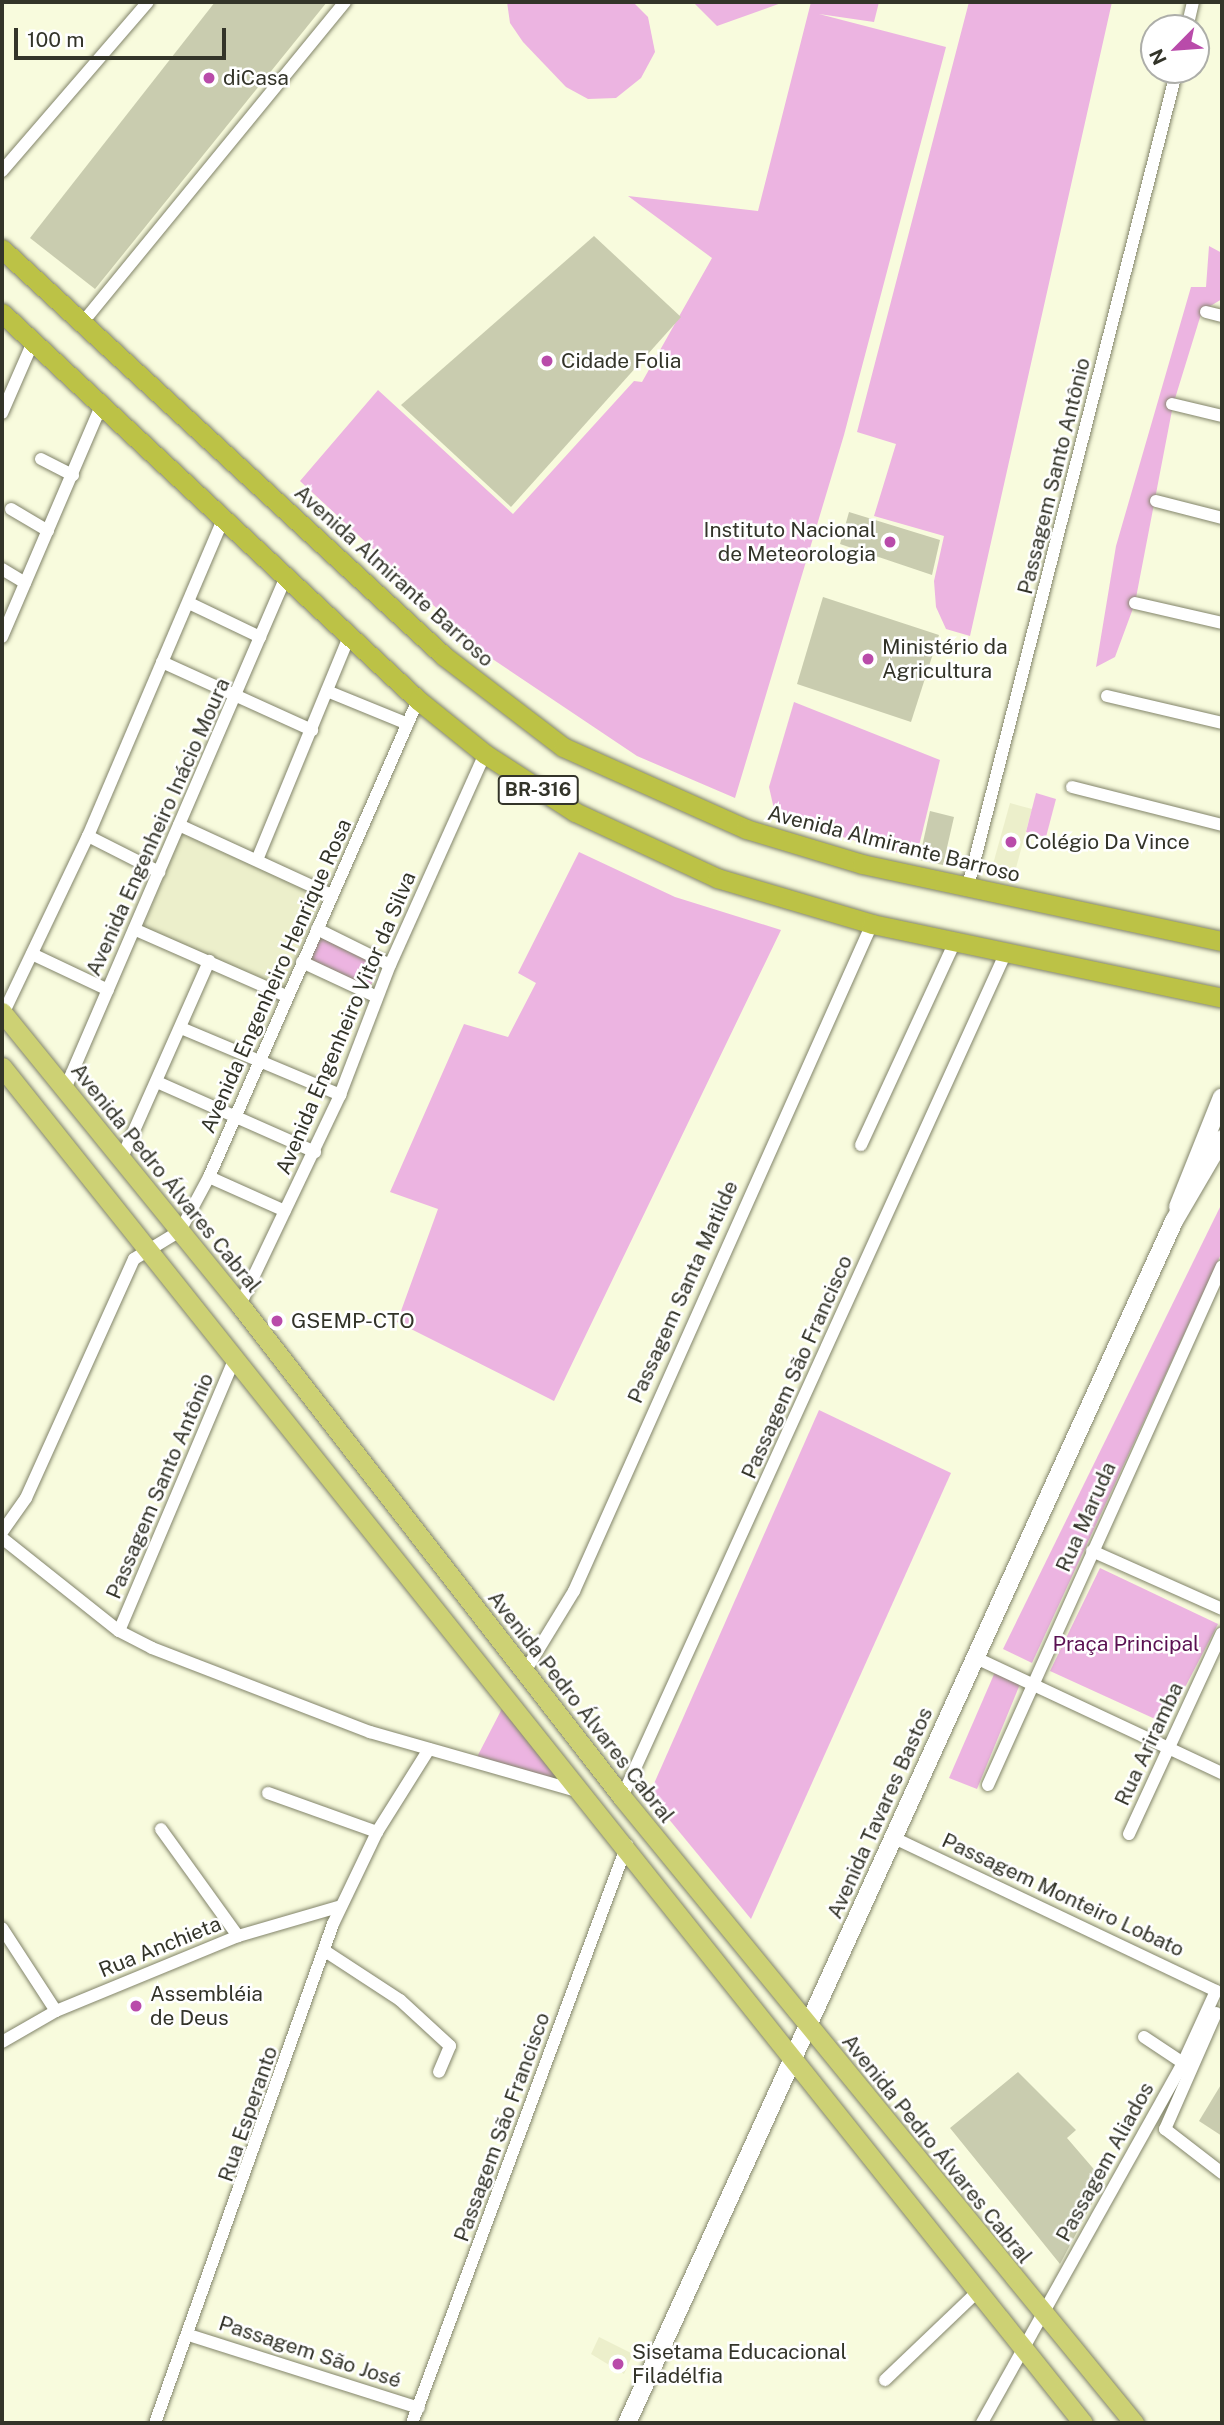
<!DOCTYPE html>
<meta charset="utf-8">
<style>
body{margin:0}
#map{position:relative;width:1224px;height:2425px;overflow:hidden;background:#f8fbdd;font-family:"Public Sans",sans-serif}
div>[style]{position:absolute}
.built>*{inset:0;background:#ecefcb}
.green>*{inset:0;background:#ecb4e1}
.building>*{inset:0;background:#c9ccaf}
.roads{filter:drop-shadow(0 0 2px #82846a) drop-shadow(0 0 2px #82846a)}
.minor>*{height:12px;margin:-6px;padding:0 6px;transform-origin:6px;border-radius:6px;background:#fff}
.secondary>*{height:18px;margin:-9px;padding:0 9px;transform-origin:9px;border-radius:9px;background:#fff}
.primary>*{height:19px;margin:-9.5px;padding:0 9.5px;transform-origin:9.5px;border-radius:9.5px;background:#cdd174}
.trunk>*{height:19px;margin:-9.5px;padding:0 9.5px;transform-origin:9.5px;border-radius:9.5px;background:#bcc246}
.dots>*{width:19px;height:19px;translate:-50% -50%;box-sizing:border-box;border:4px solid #fff;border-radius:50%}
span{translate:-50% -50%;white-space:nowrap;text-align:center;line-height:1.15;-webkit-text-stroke:5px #fff;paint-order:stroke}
.shield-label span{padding:2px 5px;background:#fff;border:2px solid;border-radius:5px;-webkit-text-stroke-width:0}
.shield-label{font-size:19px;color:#333429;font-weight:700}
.poi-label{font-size:21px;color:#333429}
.left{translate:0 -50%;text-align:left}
.right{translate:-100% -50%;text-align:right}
.street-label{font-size:21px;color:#333429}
.park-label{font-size:21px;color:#5b1152}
.frame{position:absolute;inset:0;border:4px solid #333429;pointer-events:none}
.north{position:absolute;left:1140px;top:14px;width:70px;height:70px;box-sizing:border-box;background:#fff;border:2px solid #adaea9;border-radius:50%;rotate:245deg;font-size:19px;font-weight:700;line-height:28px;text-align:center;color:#333429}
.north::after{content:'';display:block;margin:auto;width:24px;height:32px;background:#b94baa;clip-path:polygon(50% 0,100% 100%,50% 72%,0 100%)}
.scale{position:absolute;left:14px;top:28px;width:212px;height:32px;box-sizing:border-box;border:4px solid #333429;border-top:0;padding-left:9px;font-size:21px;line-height:24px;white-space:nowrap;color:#333429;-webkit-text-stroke:5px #fff;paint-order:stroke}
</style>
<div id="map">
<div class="built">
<div style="clip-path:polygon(1010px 803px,1032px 809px,1013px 879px,990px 875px)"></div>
<div style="clip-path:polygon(182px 834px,322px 897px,283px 990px,143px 927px)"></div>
<div style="clip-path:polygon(599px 2337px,633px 2354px,624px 2374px,591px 2354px)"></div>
</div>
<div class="green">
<div style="clip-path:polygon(507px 2px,633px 2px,648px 17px,655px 52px,641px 78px,616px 98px,588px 99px,566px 87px,523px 42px,510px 23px)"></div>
<div style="clip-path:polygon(693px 2px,784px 2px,717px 26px)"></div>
<div style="clip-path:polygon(811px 2px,879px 2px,874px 22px,819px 14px,946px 47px,844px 435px,735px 798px,637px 756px,488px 656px,300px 481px,378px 390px,513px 514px,634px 381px,642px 382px,712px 258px,628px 196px,758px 211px)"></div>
<div style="clip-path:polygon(969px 2px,1112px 2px,970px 636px,946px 629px,936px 607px,934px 581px,944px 536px,874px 516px,896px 444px,857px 432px)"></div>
<div style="clip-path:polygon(1209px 246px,1222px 253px,1222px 299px,1202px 311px,1173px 405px,1135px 603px,1115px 657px,1096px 667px,1116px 546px,1191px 287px,1206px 287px)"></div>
<div style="clip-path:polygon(794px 702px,940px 760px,916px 858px,776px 818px,769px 787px)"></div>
<div style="clip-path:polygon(1036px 793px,1056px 799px,1046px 837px,1026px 832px)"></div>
<div style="clip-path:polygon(579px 852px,675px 897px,781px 930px,554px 1401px,397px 1322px,438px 1209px,390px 1192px,464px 1024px,508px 1037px,536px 983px,518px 973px)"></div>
<div style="clip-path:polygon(318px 936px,379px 965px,370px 988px,309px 960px)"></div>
<div style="clip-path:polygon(1222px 1203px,1222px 1252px,1032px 1663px,1003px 1649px)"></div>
<div style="clip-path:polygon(819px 1410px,951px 1473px,751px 1919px,649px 1795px)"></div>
<div style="clip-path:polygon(1100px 1568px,1218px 1624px,1166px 1724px,1050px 1671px)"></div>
<div style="clip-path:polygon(995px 1672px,1020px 1684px,977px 1789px,949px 1778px)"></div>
<div style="clip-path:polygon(508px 1697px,584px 1793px,477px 1757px)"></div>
</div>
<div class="building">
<div style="clip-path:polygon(215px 2px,327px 2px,95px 289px,30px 238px)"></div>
<div style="clip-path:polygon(594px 236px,681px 317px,511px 507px,401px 405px)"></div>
<div style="clip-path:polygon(849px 512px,940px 540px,932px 575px,840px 544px)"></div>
<div style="clip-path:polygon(823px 597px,939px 635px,911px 722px,797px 684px)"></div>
<div style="clip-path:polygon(930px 811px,954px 817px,943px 865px,919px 860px)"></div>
<div style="clip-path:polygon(1018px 2072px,1076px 2130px,1067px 2138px,1104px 2181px,1060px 2264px,950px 2128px)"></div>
<div style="clip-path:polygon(1222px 2083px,1222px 2136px,1199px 2121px)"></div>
</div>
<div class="roads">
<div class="minor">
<div style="left:1187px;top:28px;width:27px;rotate:-77deg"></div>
<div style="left:2px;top:171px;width:223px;rotate:-49.2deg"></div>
<div style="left:1206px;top:312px;width:16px;rotate:14deg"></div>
<div style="left:83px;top:322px;width:414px;rotate:-50.7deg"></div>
<div style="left:1172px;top:404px;width:51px;rotate:13.5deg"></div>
<div style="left:2px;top:413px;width:77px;rotate:-66.4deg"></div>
<div style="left:41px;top:459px;width:36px;rotate:27deg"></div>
<div style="left:1156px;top:501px;width:68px;rotate:14.4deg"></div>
<div style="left:11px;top:509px;width:43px;rotate:30.7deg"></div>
<div style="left:2px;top:569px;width:27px;rotate:31deg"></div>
<div style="left:189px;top:603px;width:79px;rotate:25.6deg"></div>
<div style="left:1135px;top:603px;width:89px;rotate:12.9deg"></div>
<div style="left:2px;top:637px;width:251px;rotate:-66.8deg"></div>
<div style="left:162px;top:662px;width:165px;rotate:24.4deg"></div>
<div style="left:327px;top:691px;width:87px;rotate:22.2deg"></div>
<div style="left:1107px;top:696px;width:118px;rotate:13.2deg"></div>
<div style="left:1072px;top:787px;width:155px;rotate:14.2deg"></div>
<div style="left:179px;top:825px;width:167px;rotate:24.7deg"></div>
<div style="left:88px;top:836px;width:80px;rotate:26.9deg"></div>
<div style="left:257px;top:860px;width:241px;rotate:-67.6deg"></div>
<div style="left:967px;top:890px;width:846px;rotate:-75.64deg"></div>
<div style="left:317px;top:929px;width:81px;rotate:26.3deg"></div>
<div style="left:136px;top:930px;width:164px;rotate:23.7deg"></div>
<div style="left:32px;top:954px;width:84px;rotate:25.3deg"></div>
<div style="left:302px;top:962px;width:83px;rotate:25deg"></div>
<div style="left:3px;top:1014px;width:197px;rotate:-64.5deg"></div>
<div style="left:88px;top:836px;width:344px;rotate:-66.9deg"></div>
<div style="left:181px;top:1028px;width:173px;rotate:22.8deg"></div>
<div style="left:157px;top:1082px;width:173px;rotate:23.9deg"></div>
<div style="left:65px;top:1089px;width:555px;rotate:-66.67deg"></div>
<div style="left:861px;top:1145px;width:224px;rotate:-65.2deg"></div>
<div style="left:121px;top:1160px;width:218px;rotate:-66.1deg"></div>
<div style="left:209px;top:1177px;width:83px;rotate:24.1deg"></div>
<div style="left:240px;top:1305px;width:233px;rotate:-64.5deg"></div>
<div style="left:340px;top:1095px;width:139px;rotate:-69deg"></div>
<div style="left:390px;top:965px;width:231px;rotate:-65.8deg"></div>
<div style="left:2px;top:1532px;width:42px;rotate:-54.8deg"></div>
<div style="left:26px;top:1498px;width:262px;rotate:-65.7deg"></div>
<div style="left:134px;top:1259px;width:54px;rotate:-31.3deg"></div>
<div style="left:180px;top:1231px;width:61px;rotate:-61.8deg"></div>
<div style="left:209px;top:1177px;width:521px;rotate:-66.34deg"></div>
<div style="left:2px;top:1538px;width:149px;rotate:38.5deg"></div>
<div style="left:119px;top:1631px;width:37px;rotate:27deg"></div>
<div style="left:152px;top:1648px;width:234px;rotate:21.1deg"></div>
<div style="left:370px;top:1732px;width:218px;rotate:15.9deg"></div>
<div style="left:1092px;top:1551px;width:142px;rotate:24deg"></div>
<div style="left:119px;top:1631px;width:299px;rotate:-67deg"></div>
<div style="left:974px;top:1657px;width:274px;rotate:25.1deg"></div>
<div style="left:524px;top:1673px;width:96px;rotate:-58.6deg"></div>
<div style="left:574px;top:1591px;width:731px;rotate:-65.93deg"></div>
<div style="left:988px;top:1785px;width:569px;rotate:-65.73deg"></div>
<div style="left:268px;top:1793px;width:116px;rotate:19.7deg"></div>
<div style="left:622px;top:1797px;width:928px;rotate:-65.56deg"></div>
<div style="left:161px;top:1829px;width:132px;rotate:54.3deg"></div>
<div style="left:1129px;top:1834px;width:221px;rotate:-65.2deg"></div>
<div style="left:892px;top:1837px;width:359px;rotate:25.4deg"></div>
<div style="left:1216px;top:1991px;width:79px;rotate:114.6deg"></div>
<div style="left:1183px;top:2063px;width:412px;rotate:119.2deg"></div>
<div style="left:2px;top:1928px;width:99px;rotate:57deg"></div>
<div style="left:325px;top:1951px;width:90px;rotate:33.2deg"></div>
<div style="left:400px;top:2000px;width:68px;rotate:42.6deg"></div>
<div style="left:450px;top:2046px;width:28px;rotate:113deg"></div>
<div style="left:1216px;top:2013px;width:127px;rotate:113.7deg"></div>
<div style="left:1165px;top:2129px;width:72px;rotate:37.7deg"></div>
<div style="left:1144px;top:2037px;width:47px;rotate:33.7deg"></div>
<div style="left:2px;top:2042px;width:62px;rotate:-29.9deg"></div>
<div style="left:56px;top:2011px;width:197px;rotate:-22.4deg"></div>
<div style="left:238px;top:1936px;width:107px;rotate:-16.2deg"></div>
<div style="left:189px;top:2335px;width:241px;rotate:17.6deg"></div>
<div style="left:885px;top:2380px;width:129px;rotate:-43.7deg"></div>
<div style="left:155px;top:2423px;width:530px;rotate:-70.37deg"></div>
<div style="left:333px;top:1924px;width:102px;rotate:-64.4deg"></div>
<div style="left:377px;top:1832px;width:98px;rotate:-57.9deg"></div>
<div style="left:412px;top:2423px;width:617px;rotate:-69.6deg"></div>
</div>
<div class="secondary">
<div style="left:1178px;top:1207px;width:118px;rotate:-68.2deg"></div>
<div style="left:627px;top:2423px;width:1321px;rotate:-65.53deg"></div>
<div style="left:1174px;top:1221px;width:95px;rotate:-59.7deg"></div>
</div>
<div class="primary">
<div style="left:2px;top:1012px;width:377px;rotate:50.9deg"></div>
<div style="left:240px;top:1305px;width:623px;rotate:52.17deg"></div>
<div style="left:622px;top:1797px;width:809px;rotate:50.72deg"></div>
<div style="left:2px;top:1067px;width:1734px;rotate:51.44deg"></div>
</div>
<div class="trunk">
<div style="left:2px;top:249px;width:601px;rotate:42.64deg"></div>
<div style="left:444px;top:656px;width:150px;rotate:37.4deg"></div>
<div style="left:563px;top:747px;width:201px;rotate:24.1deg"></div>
<div style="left:746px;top:829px;width:121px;rotate:16.8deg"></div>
<div style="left:862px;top:864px;width:368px;rotate:12.1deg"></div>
<div style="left:2px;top:313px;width:568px;rotate:42.93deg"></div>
<div style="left:418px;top:700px;width:86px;rotate:38.9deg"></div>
<div style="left:485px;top:754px;width:107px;rotate:32.8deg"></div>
<div style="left:575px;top:812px;width:157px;rotate:24.9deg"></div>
<div style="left:717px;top:878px;width:162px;rotate:16.5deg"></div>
<div style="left:872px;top:924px;width:358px;rotate:11.9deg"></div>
</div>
</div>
<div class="dots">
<div style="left:209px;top:78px;background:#b94baa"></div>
<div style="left:547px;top:361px;background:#b94baa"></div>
<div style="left:890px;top:542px;background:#b94baa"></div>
<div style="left:868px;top:659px;background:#b94baa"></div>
<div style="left:1011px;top:842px;background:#b94baa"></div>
<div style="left:277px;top:1321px;background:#b94baa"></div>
<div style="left:136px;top:2006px;background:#b94baa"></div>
<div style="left:618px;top:2364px;background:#b94baa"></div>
</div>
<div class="shield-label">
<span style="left:538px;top:790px">BR-316</span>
</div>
<div class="poi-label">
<span class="left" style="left:223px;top:78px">diCasa</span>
<span class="left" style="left:561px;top:361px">Cidade Folia</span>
<span class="right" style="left:876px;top:542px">Instituto Nacional<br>de Meteorologia</span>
<span class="left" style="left:882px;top:659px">Ministério da<br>Agricultura</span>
<span class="left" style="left:1025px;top:842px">Colégio Da Vince</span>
<span class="left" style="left:291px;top:1321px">GSEMP-CTO</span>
<span class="left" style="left:150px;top:2006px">Assembléia<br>de Deus</span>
<span class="left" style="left:632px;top:2364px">Sisetama Educacional<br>Filadélfia</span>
</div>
<div class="street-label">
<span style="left:1054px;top:476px;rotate:-76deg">Passagem Santo Antônio</span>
<span style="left:394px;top:576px;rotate:42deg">Avenida Almirante Barroso</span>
<span style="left:158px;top:827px;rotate:-66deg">Avenida Engenheiro Inácio Moura</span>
<span style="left:894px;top:844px;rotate:14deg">Avenida Almirante Barroso</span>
<span style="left:276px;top:976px;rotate:-66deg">Avenida Engenheiro Henrique Rosa</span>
<span style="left:346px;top:1023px;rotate:-67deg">Avenida Engenheiro Vitor da Silva</span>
<span style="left:166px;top:1178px;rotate:51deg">Avenida Pedro Álvares Cabral</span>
<span style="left:683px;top:1292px;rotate:-66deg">Passagem Santa Matilde</span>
<span style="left:797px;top:1367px;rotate:-66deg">Passagem São Francisco</span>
<span style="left:160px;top:1486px;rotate:-67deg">Passagem Santo Antônio</span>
<span style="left:1086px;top:1517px;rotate:-66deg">Rua Maruda</span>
<span style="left:581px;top:1707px;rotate:52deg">Avenida Pedro Álvares Cabral</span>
<span style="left:1149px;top:1744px;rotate:-65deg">Rua Ariramba</span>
<span style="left:880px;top:1813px;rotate:-66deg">Avenida Tavares Bastos</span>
<span style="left:1063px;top:1895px;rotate:25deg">Passagem Monteiro Lobato</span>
<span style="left:160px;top:1947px;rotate:-22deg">Rua Anchieta</span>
<span style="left:248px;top:2114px;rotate:-71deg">Rua Esperanto</span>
<span style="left:502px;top:2127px;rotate:-70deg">Passagem São Francisco</span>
<span style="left:937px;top:2149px;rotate:51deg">Avenida Pedro Álvares Cabral</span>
<span style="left:1105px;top:2162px;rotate:-61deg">Passagem Aliados</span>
<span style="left:310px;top:2352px;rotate:18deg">Passagem São José</span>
</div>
<div class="park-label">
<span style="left:1126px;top:1644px">Praça Principal</span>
</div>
<div class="frame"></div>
<div class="north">N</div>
<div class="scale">100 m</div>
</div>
